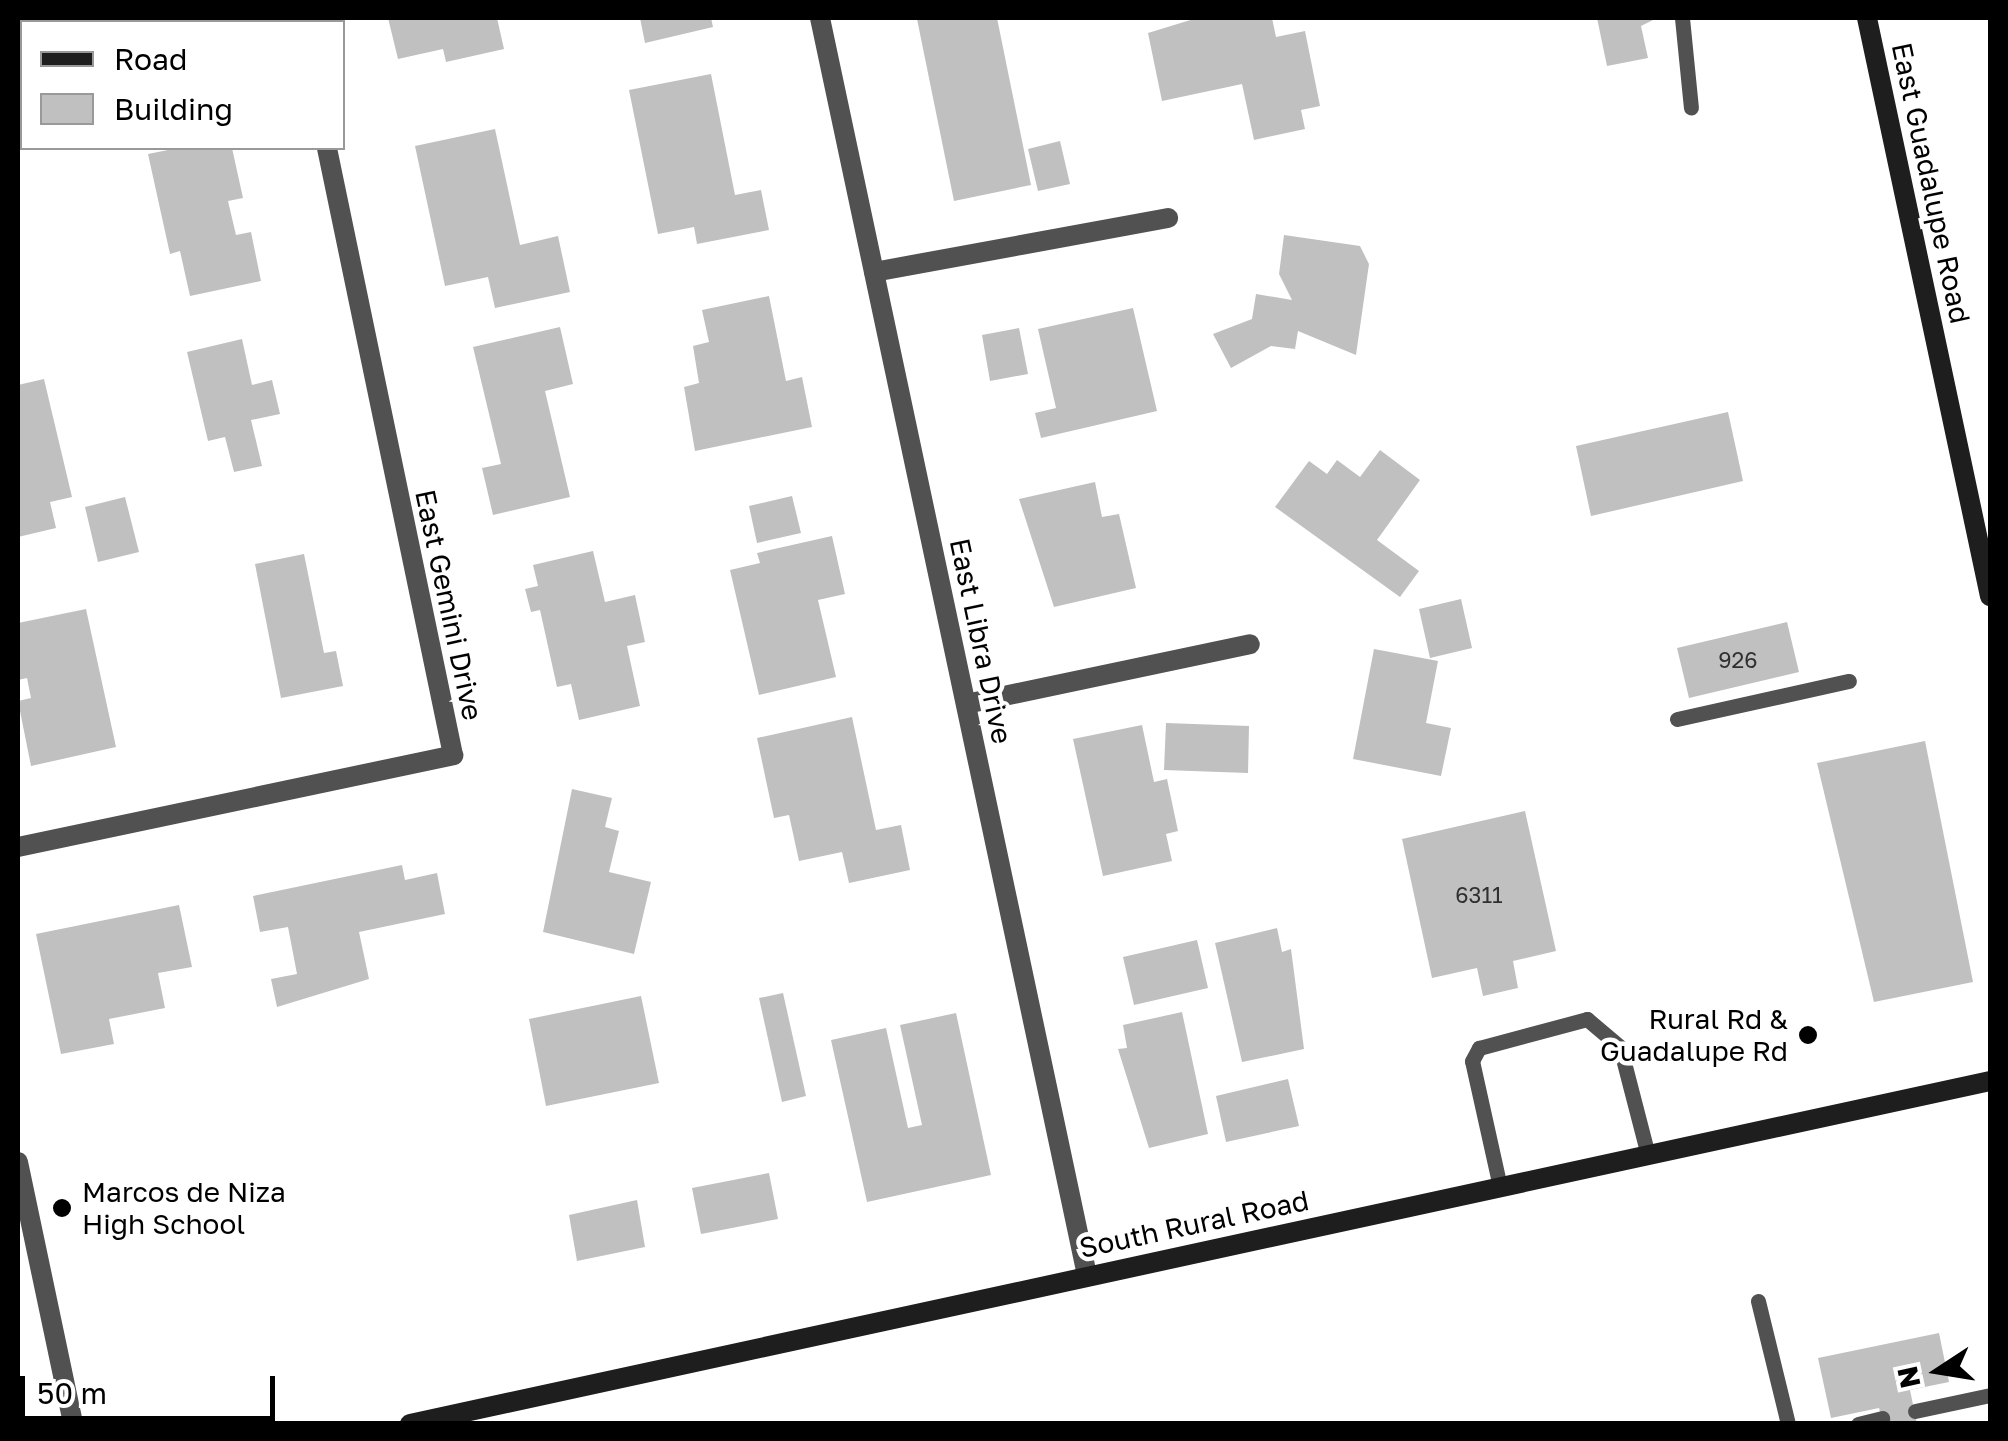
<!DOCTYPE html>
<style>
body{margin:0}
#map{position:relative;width:2008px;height:1441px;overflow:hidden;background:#fff;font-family:"Golos Text",sans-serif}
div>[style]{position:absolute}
.building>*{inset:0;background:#c0c0c0}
.service>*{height:15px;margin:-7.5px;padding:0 7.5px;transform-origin:7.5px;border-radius:7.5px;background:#515151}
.minor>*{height:20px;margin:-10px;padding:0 10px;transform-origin:10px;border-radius:10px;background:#515151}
.secondary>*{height:20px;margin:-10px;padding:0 10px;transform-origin:10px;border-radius:10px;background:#1e1e1e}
.dots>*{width:28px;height:28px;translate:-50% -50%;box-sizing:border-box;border:5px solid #fff;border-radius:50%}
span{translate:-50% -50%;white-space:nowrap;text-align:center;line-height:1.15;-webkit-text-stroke:9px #fff;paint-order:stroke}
.number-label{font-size:22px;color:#303030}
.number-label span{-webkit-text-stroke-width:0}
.street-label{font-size:28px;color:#000}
.poi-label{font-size:28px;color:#000}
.right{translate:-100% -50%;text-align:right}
.left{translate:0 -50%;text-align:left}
.frame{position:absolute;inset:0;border:20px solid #000;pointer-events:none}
.legend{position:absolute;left:20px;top:20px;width:325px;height:130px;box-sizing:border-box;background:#fff;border:2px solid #999;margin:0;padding:12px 18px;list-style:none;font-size:30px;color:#000}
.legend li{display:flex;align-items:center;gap:20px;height:50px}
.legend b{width:50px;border:2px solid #999}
.north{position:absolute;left:1888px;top:1321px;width:100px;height:100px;-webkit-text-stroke:8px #fff;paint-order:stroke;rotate:258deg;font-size:28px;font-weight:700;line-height:40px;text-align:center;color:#000}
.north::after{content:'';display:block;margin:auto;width:35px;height:45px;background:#000;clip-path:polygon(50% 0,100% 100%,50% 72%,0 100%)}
.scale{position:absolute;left:20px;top:1376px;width:255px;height:45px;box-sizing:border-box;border:5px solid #000;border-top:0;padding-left:12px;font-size:30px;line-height:35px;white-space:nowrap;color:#000;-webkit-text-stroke:8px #fff;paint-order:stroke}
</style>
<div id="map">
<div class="building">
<div style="clip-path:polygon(113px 18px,203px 18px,204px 22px,114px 22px)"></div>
<div style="clip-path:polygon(388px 18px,497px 18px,504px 49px,446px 62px,443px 49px,398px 59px)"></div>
<div style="clip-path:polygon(640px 18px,711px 18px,713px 27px,645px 43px)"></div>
<div style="clip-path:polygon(997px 18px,1031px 185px,954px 201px,917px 19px)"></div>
<div style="clip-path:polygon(1197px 18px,1272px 18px,1276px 37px,1305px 31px,1320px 106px,1301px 110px,1305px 129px,1254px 140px,1242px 84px,1162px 101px,1148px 33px)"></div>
<div style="clip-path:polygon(1597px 18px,1657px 18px,1641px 26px,1648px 58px,1607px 66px)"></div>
<div style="clip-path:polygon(711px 74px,735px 195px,761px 190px,769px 230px,697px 244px,694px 227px,658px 234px,629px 90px)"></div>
<div style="clip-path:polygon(495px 129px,520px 245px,558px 236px,570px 292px,495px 308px,488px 277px,445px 286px,415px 146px)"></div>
<div style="clip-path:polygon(1060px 141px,1070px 184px,1038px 191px,1028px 149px)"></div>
<div style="clip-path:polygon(178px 148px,232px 148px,243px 198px,228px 201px,236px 235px,251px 232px,261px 281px,190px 296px,180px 251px,170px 254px,148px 154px)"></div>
<div style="clip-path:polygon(1284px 235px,1360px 246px,1369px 264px,1356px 355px,1298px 331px,1295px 349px,1271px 346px,1231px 368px,1213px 334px,1252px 319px,1256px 294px,1292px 300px,1279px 274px)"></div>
<div style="clip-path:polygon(769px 296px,786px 381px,802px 377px,812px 427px,695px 451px,684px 387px,699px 383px,693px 346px,709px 342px,702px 310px)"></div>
<div style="clip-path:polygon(1133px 308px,1157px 411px,1041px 438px,1035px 413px,1056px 408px,1038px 329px)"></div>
<div style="clip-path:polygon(560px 327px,573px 384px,545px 391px,570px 497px,493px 515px,482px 468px,501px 464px,473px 347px)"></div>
<div style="clip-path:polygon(1019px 328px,1028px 374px,990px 381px,982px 335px)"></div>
<div style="clip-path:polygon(242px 339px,252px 385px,272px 380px,280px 414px,251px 420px,262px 466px,234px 472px,225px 437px,208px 441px,187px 352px)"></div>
<div style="clip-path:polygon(44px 379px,72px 497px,50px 502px,56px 528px,18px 537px,18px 385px)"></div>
<div style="clip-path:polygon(1728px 412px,1743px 481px,1591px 516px,1576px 446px)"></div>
<div style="clip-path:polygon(1380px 450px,1420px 480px,1377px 540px,1419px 571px,1400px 597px,1275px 507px,1309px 461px,1327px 474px,1337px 460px,1360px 477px)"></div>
<div style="clip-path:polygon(1095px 482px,1102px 517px,1119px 514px,1136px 588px,1054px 607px,1019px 499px)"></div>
<div style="clip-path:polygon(792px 496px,801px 533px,757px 543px,749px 506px)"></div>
<div style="clip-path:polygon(125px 497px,139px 552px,98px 562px,85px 507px)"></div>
<div style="clip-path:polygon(832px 536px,845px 594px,818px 600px,836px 677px,759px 695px,730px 570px,760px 563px,757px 553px)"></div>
<div style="clip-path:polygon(593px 551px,605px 602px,635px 595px,645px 642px,627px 646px,640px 706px,579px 720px,571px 684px,557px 687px,540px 610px,531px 612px,525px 589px,538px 586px,533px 565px)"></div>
<div style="clip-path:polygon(304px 554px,324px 653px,336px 651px,343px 686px,281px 698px,255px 564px)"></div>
<div style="clip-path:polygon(1461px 599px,1472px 648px,1430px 658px,1419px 609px)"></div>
<div style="clip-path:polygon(86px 609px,116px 747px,31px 766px,18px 701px,31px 698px,27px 678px,18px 680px,18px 623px)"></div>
<div style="clip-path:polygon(1787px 622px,1799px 672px,1689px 698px,1677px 648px)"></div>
<div style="clip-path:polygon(1374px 649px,1438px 661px,1426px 723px,1451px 728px,1441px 776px,1353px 759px)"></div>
<div style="clip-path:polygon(852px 717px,876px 830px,901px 825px,910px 870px,849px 883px,842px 852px,799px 861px,789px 815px,774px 818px,757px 738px)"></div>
<div style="clip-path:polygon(1166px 723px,1249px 726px,1248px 773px,1164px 770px)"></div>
<div style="clip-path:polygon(1142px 725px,1154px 782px,1167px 779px,1178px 831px,1166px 834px,1172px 861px,1103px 876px,1073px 739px)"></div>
<div style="clip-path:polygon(1925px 741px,1973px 982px,1874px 1002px,1817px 763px)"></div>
<div style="clip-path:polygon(572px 789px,612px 798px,605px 827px,619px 831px,609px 872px,651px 882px,634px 954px,543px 932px)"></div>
<div style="clip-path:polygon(1525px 811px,1556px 951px,1513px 961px,1518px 988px,1483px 996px,1477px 968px,1432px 978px,1402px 839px)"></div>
<div style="clip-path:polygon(402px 865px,405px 880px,437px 873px,445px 914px,359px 932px,369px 979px,277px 1007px,271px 979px,297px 974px,288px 927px,260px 932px,253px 896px)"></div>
<div style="clip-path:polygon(179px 905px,192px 967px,158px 973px,165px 1008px,109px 1019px,114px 1044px,61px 1054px,36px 934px)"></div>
<div style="clip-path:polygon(1277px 928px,1282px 952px,1291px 949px,1304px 1049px,1242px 1062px,1215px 943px)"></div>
<div style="clip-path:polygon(1197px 940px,1208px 988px,1134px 1005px,1123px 957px)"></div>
<div style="clip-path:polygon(783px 993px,806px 1096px,782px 1102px,759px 998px)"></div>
<div style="clip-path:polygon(641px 996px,659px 1083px,546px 1106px,529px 1019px)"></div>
<div style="clip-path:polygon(1182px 1012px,1208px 1134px,1149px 1148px,1118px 1049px,1127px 1048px,1123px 1025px)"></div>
<div style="clip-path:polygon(956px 1013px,991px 1175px,867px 1202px,831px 1040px,886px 1028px,908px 1128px,922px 1125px,900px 1025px)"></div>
<div style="clip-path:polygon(1288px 1079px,1299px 1126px,1226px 1142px,1216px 1096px)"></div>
<div style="clip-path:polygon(769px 1173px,778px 1219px,701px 1234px,692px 1188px)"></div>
<div style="clip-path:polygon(637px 1200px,645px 1247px,577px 1261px,569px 1215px)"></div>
<div style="clip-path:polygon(1939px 1333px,1949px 1382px,1910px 1390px,1917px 1424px,1883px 1424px,1879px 1408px,1831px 1418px,1818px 1358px)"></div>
</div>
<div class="service">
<div style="left:1682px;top:18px;width:90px;rotate:84.3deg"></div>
<div style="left:1677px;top:719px;width:176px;rotate:-12.5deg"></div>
<div style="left:1500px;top:1187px;width:129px;rotate:-102.5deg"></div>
<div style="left:1472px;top:1061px;width:15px;rotate:-62deg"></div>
<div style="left:1479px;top:1048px;width:112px;rotate:-15deg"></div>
<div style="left:1587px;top:1019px;width:43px;rotate:40.3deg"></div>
<div style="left:1620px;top:1047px;width:112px;rotate:75.5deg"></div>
<div style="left:1758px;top:1301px;width:127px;rotate:76.3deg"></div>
<div style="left:1915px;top:1411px;width:77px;rotate:-12deg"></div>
<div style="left:1858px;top:1424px;width:25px;rotate:-14deg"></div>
</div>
<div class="minor">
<div style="left:300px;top:18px;width:4px;rotate:76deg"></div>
<div style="left:820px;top:18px;width:1285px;rotate:78.01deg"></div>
<div style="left:874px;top:272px;width:299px;rotate:-10.4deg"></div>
<div style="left:966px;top:704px;width:290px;rotate:-11.9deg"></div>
<div style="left:18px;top:847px;width:445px;rotate:-11.9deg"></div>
<div style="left:453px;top:755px;width:620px;rotate:-101.73deg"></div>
<div style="left:18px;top:1162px;width:268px;rotate:78.1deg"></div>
</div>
<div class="secondary">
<div style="left:1867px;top:18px;width:591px;rotate:77.99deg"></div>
<div style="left:410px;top:1424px;width:1617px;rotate:-12.25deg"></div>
</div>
<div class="dots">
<div style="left:1808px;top:1035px;background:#000"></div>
<div style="left:62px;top:1208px;background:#000"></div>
</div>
<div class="number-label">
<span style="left:1738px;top:660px">926</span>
<span style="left:1479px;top:895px">6311</span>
</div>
<div class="street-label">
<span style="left:1931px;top:183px;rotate:78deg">East Guadalupe Road</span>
<span style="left:449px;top:605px;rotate:78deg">East Gemini Drive</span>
<span style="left:981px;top:641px;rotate:78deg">East Libra Drive</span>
<span style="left:1194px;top:1224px;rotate:-12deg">South Rural Road</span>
</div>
<div class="poi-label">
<span class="right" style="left:1788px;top:1035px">Rural Rd &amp;<br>Guadalupe Rd</span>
<span class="left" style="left:82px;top:1208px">Marcos de Niza<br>High School</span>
</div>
<div class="frame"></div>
<ul class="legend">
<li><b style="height:12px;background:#1e1e1e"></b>Road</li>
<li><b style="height:28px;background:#c0c0c0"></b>Building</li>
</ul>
<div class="north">N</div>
<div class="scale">50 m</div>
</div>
